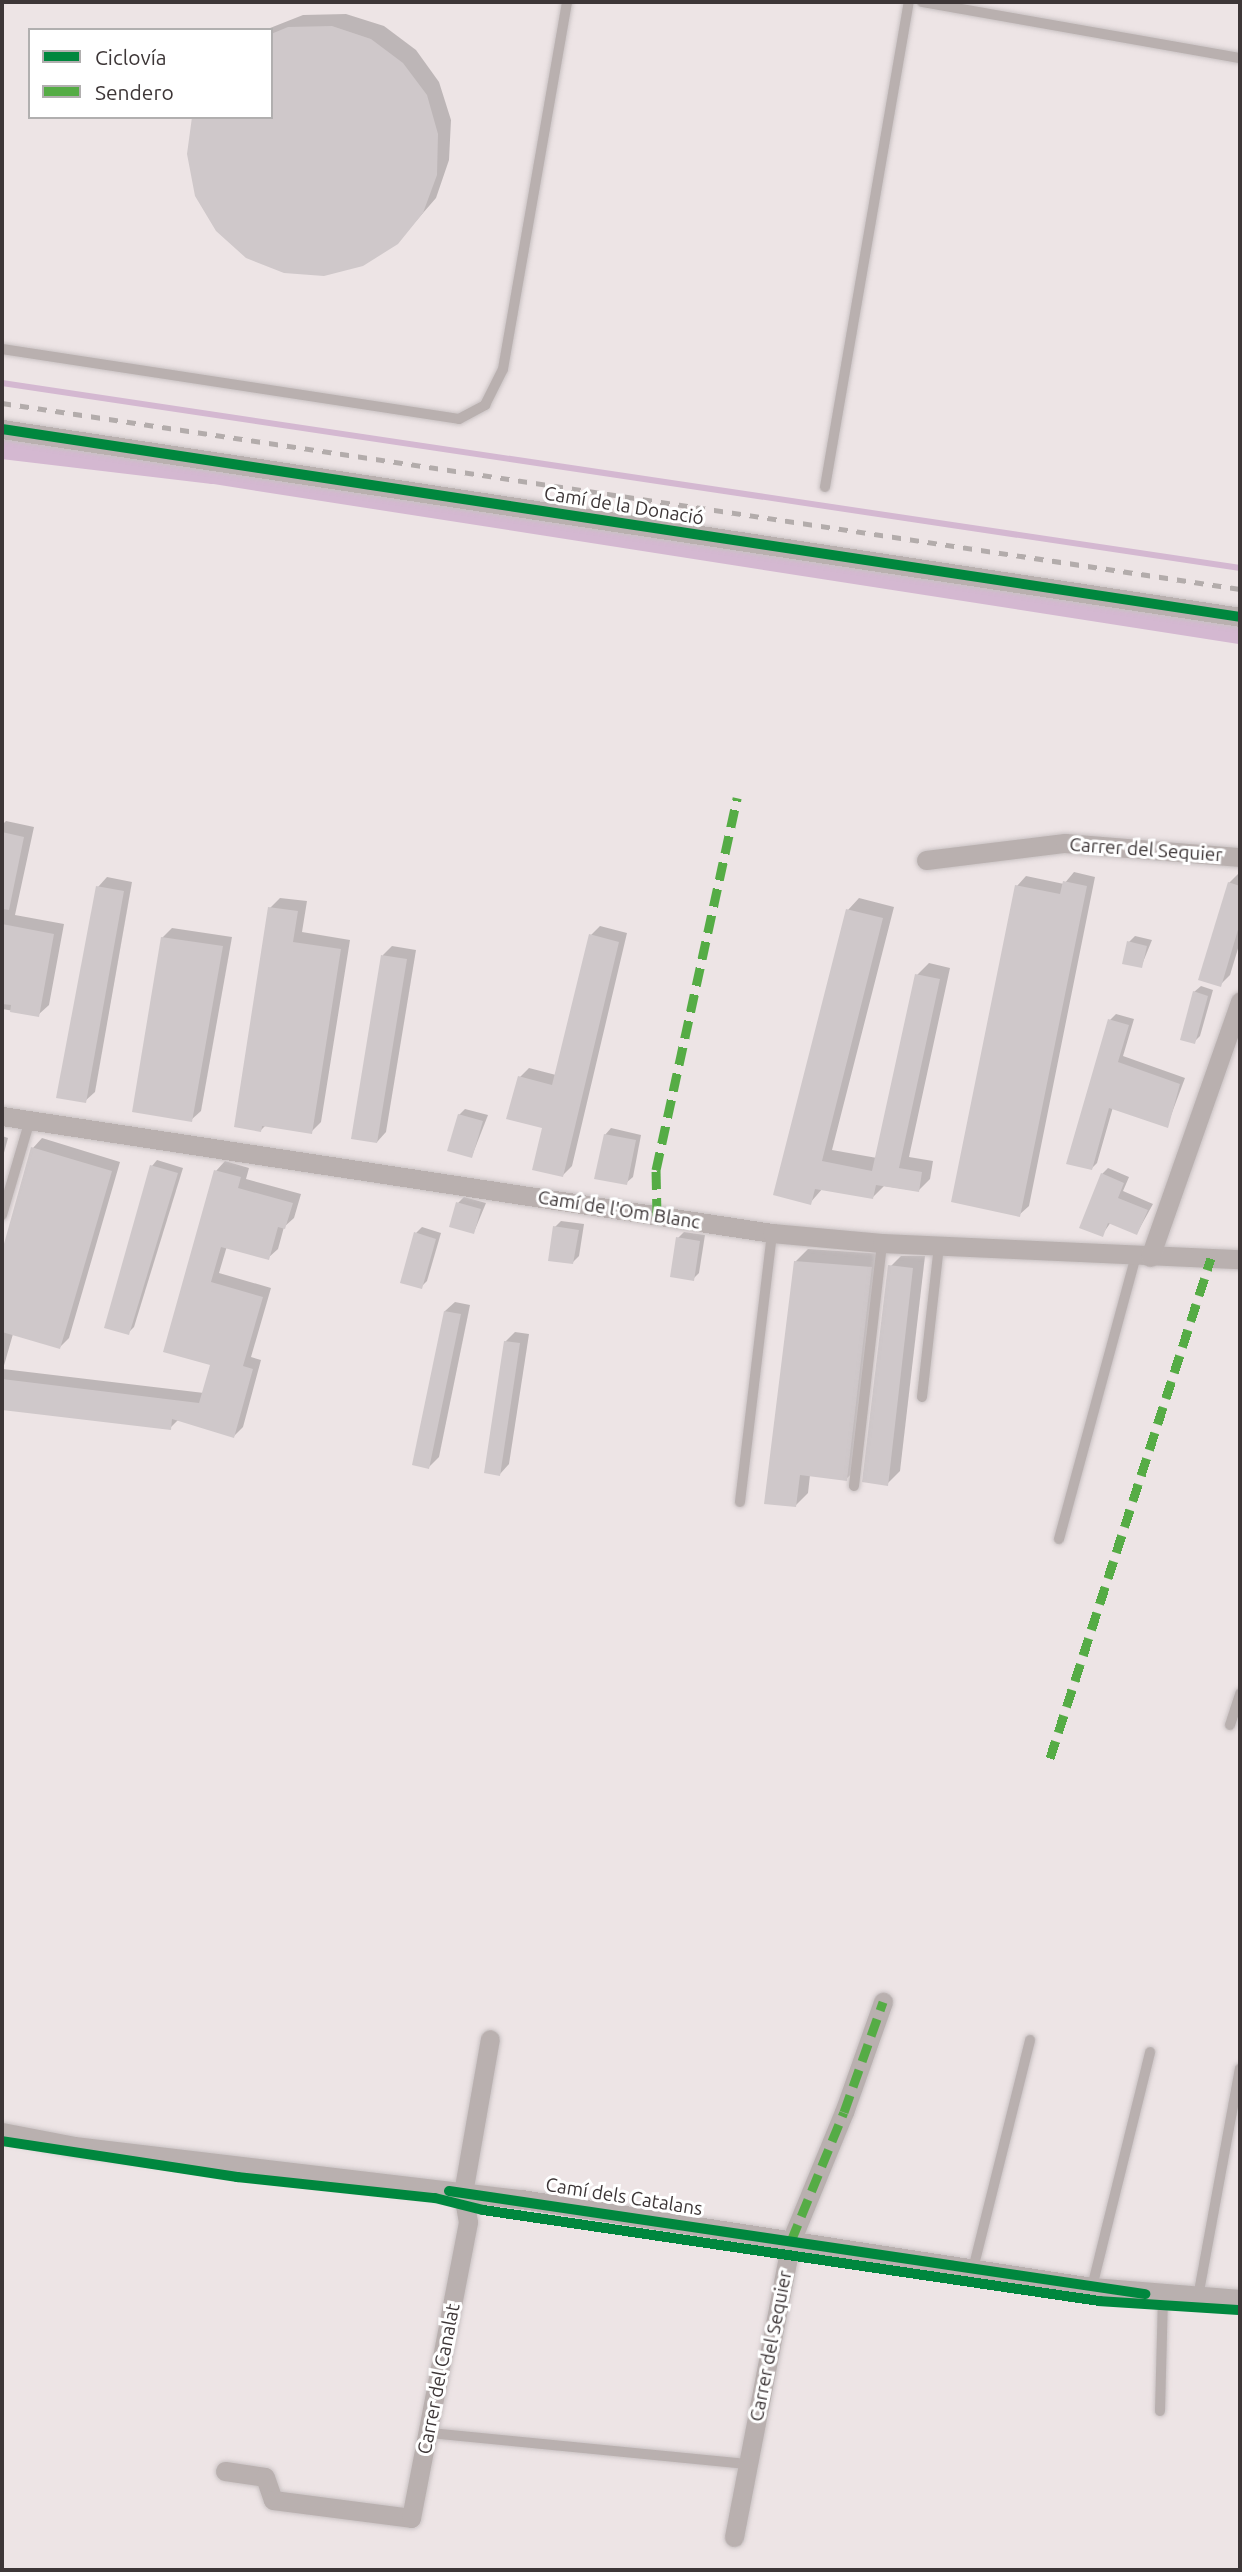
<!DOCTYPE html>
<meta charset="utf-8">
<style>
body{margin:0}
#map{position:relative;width:1242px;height:2572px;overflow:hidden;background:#ede4e5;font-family:Ubuntu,sans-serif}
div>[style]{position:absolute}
.shadow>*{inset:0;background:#0003}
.stream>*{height:6px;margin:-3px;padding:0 3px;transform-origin:3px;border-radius:3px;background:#d4b8d1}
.canal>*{height:21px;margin:-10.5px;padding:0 10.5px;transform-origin:10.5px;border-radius:10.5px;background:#d4b8d1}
.building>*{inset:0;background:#cfc8ca}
.roads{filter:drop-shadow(0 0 2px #c9c2c3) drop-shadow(0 0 2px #c9c2c3)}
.lane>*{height:10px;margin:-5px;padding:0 5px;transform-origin:5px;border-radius:5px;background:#b9b0af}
.street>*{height:19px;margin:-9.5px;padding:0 9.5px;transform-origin:9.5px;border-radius:9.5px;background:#b9b0af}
.rail>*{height:5px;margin-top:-2.5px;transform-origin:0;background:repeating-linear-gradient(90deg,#b3acab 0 9px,transparent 0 18px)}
.quiet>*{height:9px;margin-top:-4.5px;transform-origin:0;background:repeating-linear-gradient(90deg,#55ac45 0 18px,transparent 0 27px)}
.cycleway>*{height:10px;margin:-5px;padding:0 5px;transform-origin:5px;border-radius:5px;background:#00873e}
span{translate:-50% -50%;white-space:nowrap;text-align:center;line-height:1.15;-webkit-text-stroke:6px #fff;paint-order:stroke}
.street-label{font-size:19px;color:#3d3637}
.frame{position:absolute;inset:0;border:4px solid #3d3637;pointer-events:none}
.legend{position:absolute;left:28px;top:28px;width:245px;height:91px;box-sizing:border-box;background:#fff;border:2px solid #b1afaf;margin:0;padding:9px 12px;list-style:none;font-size:21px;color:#3d3637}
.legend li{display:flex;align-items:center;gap:14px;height:35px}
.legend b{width:35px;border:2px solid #b1afaf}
</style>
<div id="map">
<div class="shadow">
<div style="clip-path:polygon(346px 14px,384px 26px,416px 50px,439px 82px,451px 120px,449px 160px,436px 198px,397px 243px,271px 117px,271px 30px,265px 30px,303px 15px)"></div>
<div style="clip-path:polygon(6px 821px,34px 827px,15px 915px,64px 924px,49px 1005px,38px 1015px,2px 1009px,2px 825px)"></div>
<div style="clip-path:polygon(1074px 872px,1095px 877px,1029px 1206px,1019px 1215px,1017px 886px,1026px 876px,1064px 884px)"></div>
<div style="clip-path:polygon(1239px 873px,1240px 942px,1230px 975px,1220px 985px,1229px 883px)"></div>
<div style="clip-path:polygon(107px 877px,132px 882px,95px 1092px,85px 1101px,98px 887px)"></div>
<div style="clip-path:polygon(280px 898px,307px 901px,302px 932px,350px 940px,321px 1122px,311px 1132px,266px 1125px,261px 1130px,270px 908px)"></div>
<div style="clip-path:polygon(859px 898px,894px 907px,832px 1150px,877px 1158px,917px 975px,929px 963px,950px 968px,909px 1157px,933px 1161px,930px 1179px,918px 1191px,884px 1186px,873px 1197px,823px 1188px,810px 1203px,848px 910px)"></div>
<div style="clip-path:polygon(600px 926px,627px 933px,572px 1166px,563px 1175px,520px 1077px,529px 1068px,556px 1075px,591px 935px)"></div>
<div style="clip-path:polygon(172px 928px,232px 937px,201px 1111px,191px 1120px,162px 938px)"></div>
<div style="clip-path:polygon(1135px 936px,1152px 940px,1141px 967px,1129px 942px)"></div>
<div style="clip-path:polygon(392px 946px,416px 950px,386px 1132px,377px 1142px,383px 955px)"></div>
<div style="clip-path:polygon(1201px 986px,1213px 990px,1200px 1036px,1194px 1042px,1194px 992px)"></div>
<div style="clip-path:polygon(1116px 1014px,1134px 1019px,1123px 1056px,1185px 1078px,1167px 1126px,1113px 1107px,1097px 1163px,1091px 1169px,1110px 1020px)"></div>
<div style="clip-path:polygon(465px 1109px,488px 1115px,472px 1156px,459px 1115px)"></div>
<div style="clip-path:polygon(611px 1128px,641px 1135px,633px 1177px,626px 1183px,605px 1135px)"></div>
<div style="clip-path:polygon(2px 1136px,8px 1138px,2px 1160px)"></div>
<div style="clip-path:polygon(42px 1138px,120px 1162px,69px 1338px,60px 1347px,13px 1334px,3px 1369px,204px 1393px,213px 1364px,165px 1350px,216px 1171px,225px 1161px,249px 1168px,246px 1179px,301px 1194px,294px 1218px,284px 1227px,278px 1249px,268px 1258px,227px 1246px,219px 1273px,271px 1288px,251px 1357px,261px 1360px,243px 1427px,234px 1436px,179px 1419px,170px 1428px,2px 1408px,2px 1259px,33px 1148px)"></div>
<div style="clip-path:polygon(157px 1160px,183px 1168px,134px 1327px,128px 1333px,152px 1166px)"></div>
<div style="clip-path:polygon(1108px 1168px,1129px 1177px,1123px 1191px,1153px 1204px,1137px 1233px,1111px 1222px,1102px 1235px,1102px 1174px)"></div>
<div style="clip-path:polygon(464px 1197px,486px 1203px,474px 1232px,458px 1203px)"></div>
<div style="clip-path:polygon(561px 1221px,584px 1224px,579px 1256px,573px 1262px,555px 1227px)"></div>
<div style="clip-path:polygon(422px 1227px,441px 1233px,427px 1281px,421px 1287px,416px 1233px)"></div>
<div style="clip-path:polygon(684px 1232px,705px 1235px,699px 1273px,693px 1279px,678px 1238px)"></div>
<div style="clip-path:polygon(808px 1249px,884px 1254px,860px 1466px,846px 1479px,810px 1475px,808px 1493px,795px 1506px,795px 1262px)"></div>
<div style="clip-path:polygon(901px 1256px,925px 1256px,900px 1471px,887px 1484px,888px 1269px)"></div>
<div style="clip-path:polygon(455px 1302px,470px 1305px,439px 1457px,429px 1467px,445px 1311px)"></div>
<div style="clip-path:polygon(515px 1332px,529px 1334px,509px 1464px,500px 1474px,505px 1342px)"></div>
</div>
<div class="stream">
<div style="left:2px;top:383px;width:1252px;rotate:8.5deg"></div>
</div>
<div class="canal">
<div style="left:2px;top:448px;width:212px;rotate:6.8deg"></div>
<div style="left:213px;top:473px;width:1039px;rotate:8.86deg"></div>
</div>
<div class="building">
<div style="clip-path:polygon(332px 26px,371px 39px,403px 63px,427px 95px,438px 134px,437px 175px,423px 213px,398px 244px,363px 266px,324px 276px,284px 273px,246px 258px,216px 231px,195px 196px,187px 154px,192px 117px,271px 117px,271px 34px,288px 27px)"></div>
<div style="clip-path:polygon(2px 832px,24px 837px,9px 910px,2px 909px)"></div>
<div style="clip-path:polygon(1063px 881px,1087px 886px,1020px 1217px,951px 1202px,1015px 885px,1060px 894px)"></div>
<div style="clip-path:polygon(1228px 882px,1240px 886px,1240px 923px,1221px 987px,1198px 980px)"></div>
<div style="clip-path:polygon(96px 886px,124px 891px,86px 1103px,56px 1098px)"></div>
<div style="clip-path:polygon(268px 907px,298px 911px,293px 942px,341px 949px,312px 1134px,262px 1126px,261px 1132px,234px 1127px)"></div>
<div style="clip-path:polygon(846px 909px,883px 918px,822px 1161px,872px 1171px,915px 974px,940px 979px,899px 1168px,922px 1172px,919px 1192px,876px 1185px,873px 1199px,815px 1189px,811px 1205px,773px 1195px)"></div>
<div style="clip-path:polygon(2px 924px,54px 934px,39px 1017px,10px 1012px,11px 1005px,2px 1004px)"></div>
<div style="clip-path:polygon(589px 934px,619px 942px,563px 1177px,532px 1170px,542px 1128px,506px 1119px,518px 1076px,552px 1085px)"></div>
<div style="clip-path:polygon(161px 937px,223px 946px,192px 1122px,132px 1112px)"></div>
<div style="clip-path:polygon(1127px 941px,1147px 946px,1142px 968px,1122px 964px)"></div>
<div style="clip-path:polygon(381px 955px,407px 959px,377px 1143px,351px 1139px)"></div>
<div style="clip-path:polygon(1193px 991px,1208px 996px,1195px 1044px,1180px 1040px)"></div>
<div style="clip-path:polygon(1108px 1019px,1129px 1025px,1118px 1062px,1180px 1084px,1168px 1128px,1109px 1108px,1092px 1170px,1066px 1164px)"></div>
<div style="clip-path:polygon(458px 1114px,483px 1121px,472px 1158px,447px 1151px)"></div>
<div style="clip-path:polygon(604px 1134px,636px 1140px,627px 1185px,594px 1179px)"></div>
<div style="clip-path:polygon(31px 1147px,112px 1171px,60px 1349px,2px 1332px,2px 1251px)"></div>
<div style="clip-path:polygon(150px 1165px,178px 1173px,129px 1335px,104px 1328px)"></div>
<div style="clip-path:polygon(214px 1170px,241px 1177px,238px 1188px,293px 1203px,285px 1229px,278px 1227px,269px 1260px,221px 1247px,211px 1282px,263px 1297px,243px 1366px,253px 1369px,234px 1438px,172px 1419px,171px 1430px,2px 1410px,2px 1379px,199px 1403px,210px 1365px,163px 1352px)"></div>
<div style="clip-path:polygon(1101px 1173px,1124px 1183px,1118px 1198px,1148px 1210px,1137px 1235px,1108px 1223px,1103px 1237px,1079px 1228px)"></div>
<div style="clip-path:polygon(456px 1202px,481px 1209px,474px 1234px,449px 1227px)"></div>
<div style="clip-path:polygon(553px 1226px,579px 1230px,573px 1264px,548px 1261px)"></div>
<div style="clip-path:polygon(414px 1232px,436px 1239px,422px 1289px,400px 1283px)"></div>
<div style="clip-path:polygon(676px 1237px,700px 1241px,694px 1281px,670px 1277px)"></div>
<div style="clip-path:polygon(794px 1261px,872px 1267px,847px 1481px,800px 1475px,796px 1507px,764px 1504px)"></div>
<div style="clip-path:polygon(888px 1265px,913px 1268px,888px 1486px,862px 1482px)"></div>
<div style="clip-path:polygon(444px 1311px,461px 1314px,429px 1469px,412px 1465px)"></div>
<div style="clip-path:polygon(504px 1341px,520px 1343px,500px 1476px,484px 1473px)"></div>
</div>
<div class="roads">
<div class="lane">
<div style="left:922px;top:2px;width:323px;rotate:10deg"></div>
<div style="left:2px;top:349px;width:462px;rotate:8.7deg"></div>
<div style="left:459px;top:419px;width:30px;rotate:-28deg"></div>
<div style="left:485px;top:405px;width:40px;rotate:-63.4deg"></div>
<div style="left:503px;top:369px;width:373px;rotate:-80.1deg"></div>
<div style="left:825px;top:487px;width:492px;rotate:-80.2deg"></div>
<div style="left:2px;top:1215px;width:99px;rotate:-73.6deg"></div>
<div style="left:922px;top:1397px;width:153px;rotate:-83.6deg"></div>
<div style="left:854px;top:1486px;width:245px;rotate:-83.4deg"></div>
<div style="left:740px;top:1502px;width:271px;rotate:-83.2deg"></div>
<div style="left:1059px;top:1539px;width:293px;rotate:-74.8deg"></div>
<div style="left:1230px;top:1725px;width:33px;rotate:-72deg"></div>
<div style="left:973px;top:2269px;width:236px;rotate:-76deg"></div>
<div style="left:1092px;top:2287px;width:242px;rotate:-76.1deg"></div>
<div style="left:1198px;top:2297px;width:232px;rotate:-79.6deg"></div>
<div style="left:1160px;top:2411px;width:115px;rotate:-88.5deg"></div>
<div style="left:430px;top:2433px;width:321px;rotate:5.6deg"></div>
</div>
<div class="street">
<div style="left:2px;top:429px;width:1252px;rotate:8.63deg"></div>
<div style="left:926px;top:860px;width:140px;rotate:-7deg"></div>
<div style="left:1065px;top:843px;width:176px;rotate:4.6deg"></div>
<div style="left:2px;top:1116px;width:779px;rotate:8.64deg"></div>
<div style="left:772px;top:1233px;width:110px;rotate:5.2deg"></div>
<div style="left:882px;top:1243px;width:358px;rotate:2.6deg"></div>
<div style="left:1150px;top:1257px;width:271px;rotate:-70.6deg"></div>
<div style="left:2px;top:2132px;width:73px;rotate:11deg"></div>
<div style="left:74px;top:2146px;width:450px;rotate:6.8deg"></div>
<div style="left:521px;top:2199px;width:578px;rotate:8.76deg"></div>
<div style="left:1092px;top:2287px;width:148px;rotate:4.6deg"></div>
<div style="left:225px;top:2471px;width:40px;rotate:8.5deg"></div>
<div style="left:265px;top:2477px;width:24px;rotate:71deg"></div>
<div style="left:273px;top:2500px;width:139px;rotate:7.4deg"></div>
<div style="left:411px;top:2518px;width:301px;rotate:-79.1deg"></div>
<div style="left:468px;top:2222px;width:29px;rotate:-100deg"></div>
<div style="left:463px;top:2193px;width:156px;rotate:-80.1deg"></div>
<div style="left:734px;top:2537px;width:301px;rotate:-79.1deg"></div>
<div style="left:791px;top:2241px;width:139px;rotate:-67.7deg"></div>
<div style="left:844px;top:2112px;width:117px;rotate:-70.5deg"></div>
</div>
</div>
<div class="rail">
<div style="left:2px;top:403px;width:1252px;rotate:8.54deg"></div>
</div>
<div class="quiet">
<div style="left:657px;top:1216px;width:46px;rotate:-91.2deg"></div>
<div style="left:656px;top:1170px;width:381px;rotate:-77.7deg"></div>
<div style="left:1050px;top:1758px;width:525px;rotate:-72.15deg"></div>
<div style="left:791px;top:2241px;width:139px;rotate:-67.7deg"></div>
<div style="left:844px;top:2112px;width:117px;rotate:-70.5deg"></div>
</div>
<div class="cycleway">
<div style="left:2px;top:429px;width:1252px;rotate:8.63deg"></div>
<div style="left:2px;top:2141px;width:238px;rotate:8.7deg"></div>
<div style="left:237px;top:2177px;width:199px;rotate:6.1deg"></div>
<div style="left:435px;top:2198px;width:49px;rotate:14deg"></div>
<div style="left:483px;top:2210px;width:623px;rotate:8.4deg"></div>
<div style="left:1099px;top:2301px;width:141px;rotate:3.7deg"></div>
<div style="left:449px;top:2191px;width:704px;rotate:8.42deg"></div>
</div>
<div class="street-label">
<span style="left:624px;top:506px;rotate:9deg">Camí de la Donació</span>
<span style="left:1146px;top:850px;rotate:4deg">Carrer del Sequier</span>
<span style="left:619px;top:1210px;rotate:9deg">Camí de l'Om Blanc</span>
<span style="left:624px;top:2197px;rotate:9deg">Camí dels Catalans</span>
<span style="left:771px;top:2346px;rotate:-79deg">Carrer del Sequier</span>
<span style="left:439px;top:2379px;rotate:-79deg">Carrer del Canalat</span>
</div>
<div class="frame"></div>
<ul class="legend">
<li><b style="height:9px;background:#00873e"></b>Ciclovía</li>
<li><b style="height:9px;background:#55ac45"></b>Sendero</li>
</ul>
</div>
